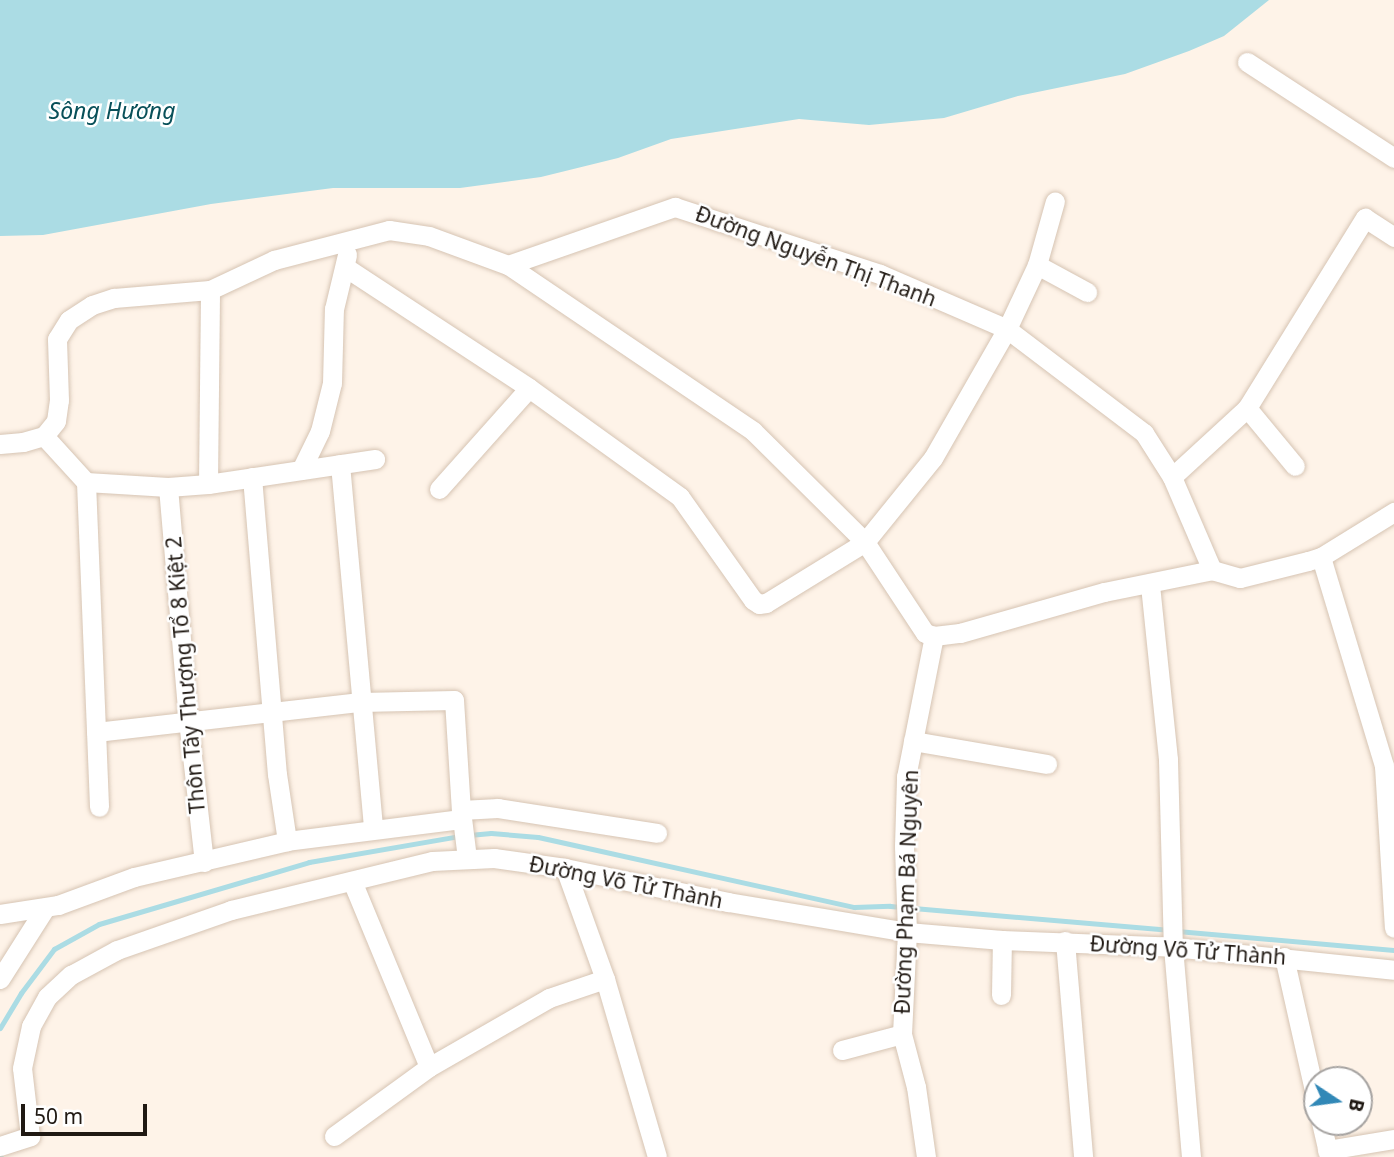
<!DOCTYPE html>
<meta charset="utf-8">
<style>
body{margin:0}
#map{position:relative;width:1394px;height:1157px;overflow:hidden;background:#fef3e8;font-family:"Noto Sans",sans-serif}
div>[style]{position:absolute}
.water>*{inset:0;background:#abdce4}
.stream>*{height:5px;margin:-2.5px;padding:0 2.5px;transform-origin:2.5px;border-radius:2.5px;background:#abdce4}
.roads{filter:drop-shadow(0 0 2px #d6c4b3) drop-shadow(0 0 2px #d6c4b3)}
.minor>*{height:19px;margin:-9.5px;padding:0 9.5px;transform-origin:9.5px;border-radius:9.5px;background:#fff}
span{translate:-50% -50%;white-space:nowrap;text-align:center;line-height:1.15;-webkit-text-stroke:5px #fff;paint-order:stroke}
.street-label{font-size:21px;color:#201913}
.water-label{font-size:23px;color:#085059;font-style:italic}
.north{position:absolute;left:1303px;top:1066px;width:70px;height:70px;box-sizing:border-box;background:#fff;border:2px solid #a6a3a1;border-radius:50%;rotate:103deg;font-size:19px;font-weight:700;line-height:28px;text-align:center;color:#201913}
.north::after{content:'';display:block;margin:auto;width:24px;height:32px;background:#3188b7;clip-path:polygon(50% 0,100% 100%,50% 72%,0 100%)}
.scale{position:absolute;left:21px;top:1104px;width:126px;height:32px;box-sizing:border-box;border:4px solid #201913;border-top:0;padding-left:9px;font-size:21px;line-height:24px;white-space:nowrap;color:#201913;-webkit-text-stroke:5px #fff;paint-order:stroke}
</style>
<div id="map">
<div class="water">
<div style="clip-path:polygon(0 0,1269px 0,1224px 36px,1189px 51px,1125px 74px,1018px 96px,944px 118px,869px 125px,799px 119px,671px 139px,618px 158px,541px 177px,460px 188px,333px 188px,211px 204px,43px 235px,0 236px)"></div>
</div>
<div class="stream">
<div style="left:469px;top:835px;width:22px;rotate:-5deg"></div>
<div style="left:491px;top:833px;width:47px;rotate:4.9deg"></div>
<div style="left:538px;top:837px;width:324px;rotate:12.5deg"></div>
<div style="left:854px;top:907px;width:36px;rotate:-2deg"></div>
<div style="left:890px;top:906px;width:279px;rotate:4.9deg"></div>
<div style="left:1177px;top:931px;width:218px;rotate:5deg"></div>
<div style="left:0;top:1028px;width:41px;rotate:-59deg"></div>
<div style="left:21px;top:993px;width:55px;rotate:-53.1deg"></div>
<div style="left:54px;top:949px;width:51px;rotate:-29.1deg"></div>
<div style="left:99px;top:924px;width:219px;rotate:-16.4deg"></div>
<div style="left:309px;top:862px;width:152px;rotate:-9.8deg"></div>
<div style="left:0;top:1156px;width:1px;rotate:45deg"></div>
</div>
<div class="roads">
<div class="minor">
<div style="left:1247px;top:62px;width:176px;rotate:33.1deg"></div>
<div style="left:508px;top:265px;width:296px;rotate:34.1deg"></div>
<div style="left:753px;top:431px;width:158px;rotate:44.7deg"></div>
<div style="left:865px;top:542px;width:109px;rotate:56.6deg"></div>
<div style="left:925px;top:633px;width:9px;rotate:18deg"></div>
<div style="left:1037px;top:265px;width:57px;rotate:28.4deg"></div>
<div style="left:345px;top:267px;width:220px;rotate:33.3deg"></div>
<div style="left:529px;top:388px;width:186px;rotate:35.8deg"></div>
<div style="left:680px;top:497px;width:126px;rotate:54.7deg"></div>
<div style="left:753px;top:600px;width:7px;rotate:34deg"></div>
<div style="left:759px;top:604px;width:7px;rotate:-8deg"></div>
<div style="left:766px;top:603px;width:116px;rotate:-31.6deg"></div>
<div style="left:865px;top:542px;width:108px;rotate:-51deg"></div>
<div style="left:933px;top:458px;width:149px;rotate:-60.2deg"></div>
<div style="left:1007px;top:329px;width:71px;rotate:-64.9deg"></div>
<div style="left:1037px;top:265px;width:66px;rotate:-74.3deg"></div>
<div style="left:1247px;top:408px;width:75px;rotate:50.4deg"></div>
<div style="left:44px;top:436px;width:62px;rotate:47.6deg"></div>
<div style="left:86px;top:482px;width:325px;rotate:87.7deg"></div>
<div style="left:0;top:444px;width:23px;rotate:-5deg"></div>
<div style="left:23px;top:442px;width:22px;rotate:-16deg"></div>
<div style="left:44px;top:436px;width:19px;rotate:-51deg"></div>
<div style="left:56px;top:421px;width:21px;rotate:-82deg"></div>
<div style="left:59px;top:400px;width:61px;rotate:-91.9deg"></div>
<div style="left:57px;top:339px;width:22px;rotate:-58deg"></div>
<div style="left:69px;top:320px;width:27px;rotate:-33deg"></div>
<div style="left:92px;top:305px;width:23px;rotate:-18deg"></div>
<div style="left:114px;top:298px;width:96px;rotate:-4.8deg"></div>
<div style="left:210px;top:290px;width:71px;rotate:-25.1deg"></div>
<div style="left:274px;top:260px;width:119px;rotate:-14.6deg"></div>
<div style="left:389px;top:230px;width:40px;rotate:8.5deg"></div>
<div style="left:429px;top:236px;width:84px;rotate:20.2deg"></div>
<div style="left:508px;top:265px;width:177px;rotate:-19.2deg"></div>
<div style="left:675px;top:207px;width:216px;rotate:18.1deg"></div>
<div style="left:880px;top:274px;width:138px;rotate:23.4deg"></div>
<div style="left:1007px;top:329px;width:172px;rotate:37.2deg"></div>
<div style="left:1144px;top:433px;width:52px;rotate:57.5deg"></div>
<div style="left:1172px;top:477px;width:102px;rotate:-42.6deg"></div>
<div style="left:1247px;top:408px;width:224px;rotate:-58.2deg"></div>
<div style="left:1365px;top:218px;width:35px;rotate:33deg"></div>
<div style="left:340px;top:464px;width:365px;rotate:84.8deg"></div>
<div style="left:301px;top:470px;width:43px;rotate:-64deg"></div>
<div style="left:320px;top:431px;width:49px;rotate:-76deg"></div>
<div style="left:332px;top:383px;width:74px;rotate:-88.5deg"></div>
<div style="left:334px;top:309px;width:56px;rotate:-76.5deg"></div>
<div style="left:252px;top:477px;width:298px;rotate:85.2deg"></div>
<div style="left:277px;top:774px;width:68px;rotate:81.5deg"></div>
<div style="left:86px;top:482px;width:82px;rotate:3.5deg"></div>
<div style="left:168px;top:487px;width:40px;rotate:-4.3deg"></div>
<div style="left:208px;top:484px;width:169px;rotate:-8.5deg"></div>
<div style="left:208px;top:484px;width:194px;rotate:-89.4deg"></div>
<div style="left:168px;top:487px;width:234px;rotate:85.1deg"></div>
<div style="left:188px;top:720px;width:143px;rotate:83.6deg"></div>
<div style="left:439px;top:489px;width:135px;rotate:-48.3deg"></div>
<div style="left:1321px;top:557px;width:218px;rotate:73.2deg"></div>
<div style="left:1384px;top:766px;width:162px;rotate:86.5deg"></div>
<div style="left:1212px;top:570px;width:29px;rotate:16deg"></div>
<div style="left:1240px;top:578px;width:70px;rotate:-14deg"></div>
<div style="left:1308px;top:561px;width:14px;rotate:-17deg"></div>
<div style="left:1321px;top:557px;width:86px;rotate:-31.7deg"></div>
<div style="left:1150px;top:585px;width:176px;rotate:84.1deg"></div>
<div style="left:1168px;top:760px;width:187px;rotate:88.5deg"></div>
<div style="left:1173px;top:947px;width:211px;rotate:85.1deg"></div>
<div style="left:96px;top:732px;width:266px;rotate:-6.5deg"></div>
<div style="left:360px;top:702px;width:94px;rotate:-1.2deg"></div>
<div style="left:454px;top:700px;width:110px;rotate:86.4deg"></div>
<div style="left:461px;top:810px;width:48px;rotate:82.9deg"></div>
<div style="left:913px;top:741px;width:136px;rotate:9.7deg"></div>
<div style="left:461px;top:810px;width:37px;rotate:-3deg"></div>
<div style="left:498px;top:808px;width:161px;rotate:8.9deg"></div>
<div style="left:565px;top:868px;width:118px;rotate:70.2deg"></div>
<div style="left:605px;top:979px;width:185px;rotate:73.7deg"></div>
<div style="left:352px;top:881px;width:201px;rotate:67.5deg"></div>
<div style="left:0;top:914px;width:59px;rotate:-8.8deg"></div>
<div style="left:58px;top:905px;width:81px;rotate:-20.2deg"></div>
<div style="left:134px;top:877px;width:157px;rotate:-13.2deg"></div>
<div style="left:287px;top:841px;width:176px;rotate:-7.2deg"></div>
<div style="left:1065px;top:941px;width:217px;rotate:85.2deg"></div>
<div style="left:1284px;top:957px;width:151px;rotate:77.3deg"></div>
<div style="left:0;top:979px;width:84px;rotate:-57.6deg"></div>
<div style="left:1001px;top:995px;width:55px;rotate:-89deg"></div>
<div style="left:842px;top:1050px;width:62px;rotate:-14.9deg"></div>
<div style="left:1321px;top:1122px;width:36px;rotate:77deg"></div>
<div style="left:334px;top:1136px;width:117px;rotate:-36deg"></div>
<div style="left:429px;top:1067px;width:138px;rotate:-29.9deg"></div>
<div style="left:549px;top:998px;width:59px;rotate:-18.7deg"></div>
<div style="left:0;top:1146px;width:32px;rotate:-18deg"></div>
<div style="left:30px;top:1136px;width:68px;rotate:-96.7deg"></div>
<div style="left:22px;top:1068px;width:43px;rotate:-77.9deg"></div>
<div style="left:31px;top:1026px;width:33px;rotate:-61deg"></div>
<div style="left:47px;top:997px;width:33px;rotate:-43deg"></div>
<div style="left:71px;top:975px;width:52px;rotate:-28.5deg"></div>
<div style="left:117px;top:950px;width:121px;rotate:-19.3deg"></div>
<div style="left:231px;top:910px;width:207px;rotate:-13.7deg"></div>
<div style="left:432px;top:861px;width:62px;rotate:-2.8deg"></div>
<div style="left:494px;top:858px;width:72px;rotate:8deg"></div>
<div style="left:565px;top:868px;width:167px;rotate:11.8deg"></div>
<div style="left:728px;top:902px;width:181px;rotate:9.5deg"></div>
<div style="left:907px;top:932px;width:95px;rotate:4.8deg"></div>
<div style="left:1002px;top:940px;width:171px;rotate:2.3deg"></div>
<div style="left:1173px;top:947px;width:222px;rotate:5.9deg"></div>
<div style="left:1327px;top:1150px;width:68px;rotate:-9.3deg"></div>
<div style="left:926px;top:1157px;width:71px;rotate:-98.1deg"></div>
<div style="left:916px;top:1087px;width:55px;rotate:-104.8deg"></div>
<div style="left:902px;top:1034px;width:102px;rotate:-87.2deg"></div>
<div style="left:907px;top:932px;width:86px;rotate:-92deg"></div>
<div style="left:904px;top:846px;width:69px;rotate:-88.3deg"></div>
<div style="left:906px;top:777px;width:144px;rotate:-78.8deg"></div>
<div style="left:934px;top:636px;width:26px;rotate:-7deg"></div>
<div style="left:960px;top:633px;width:150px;rotate:-15.9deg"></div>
<div style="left:1104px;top:592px;width:110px;rotate:-11.5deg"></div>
<div style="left:1212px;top:570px;width:101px;rotate:-113.3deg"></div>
</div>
</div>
<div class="street-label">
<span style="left:816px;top:256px;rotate:20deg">Đường Nguyễn Thị Thanh</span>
<span style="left:185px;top:675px;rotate:-95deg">Thôn Tây Thượng Tổ 8 Kiệt 2</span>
<span style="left:626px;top:882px;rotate:11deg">Đường Võ Tử Thành</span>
<span style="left:906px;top:892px;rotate:-88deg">Đường Phạm Bá Nguyên</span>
<span style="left:1188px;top:950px;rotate:4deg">Đường Võ Tử Thành</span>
</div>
<div class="water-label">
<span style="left:112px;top:110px">Sông Hương</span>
</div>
<div class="north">B</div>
<div class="scale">50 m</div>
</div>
